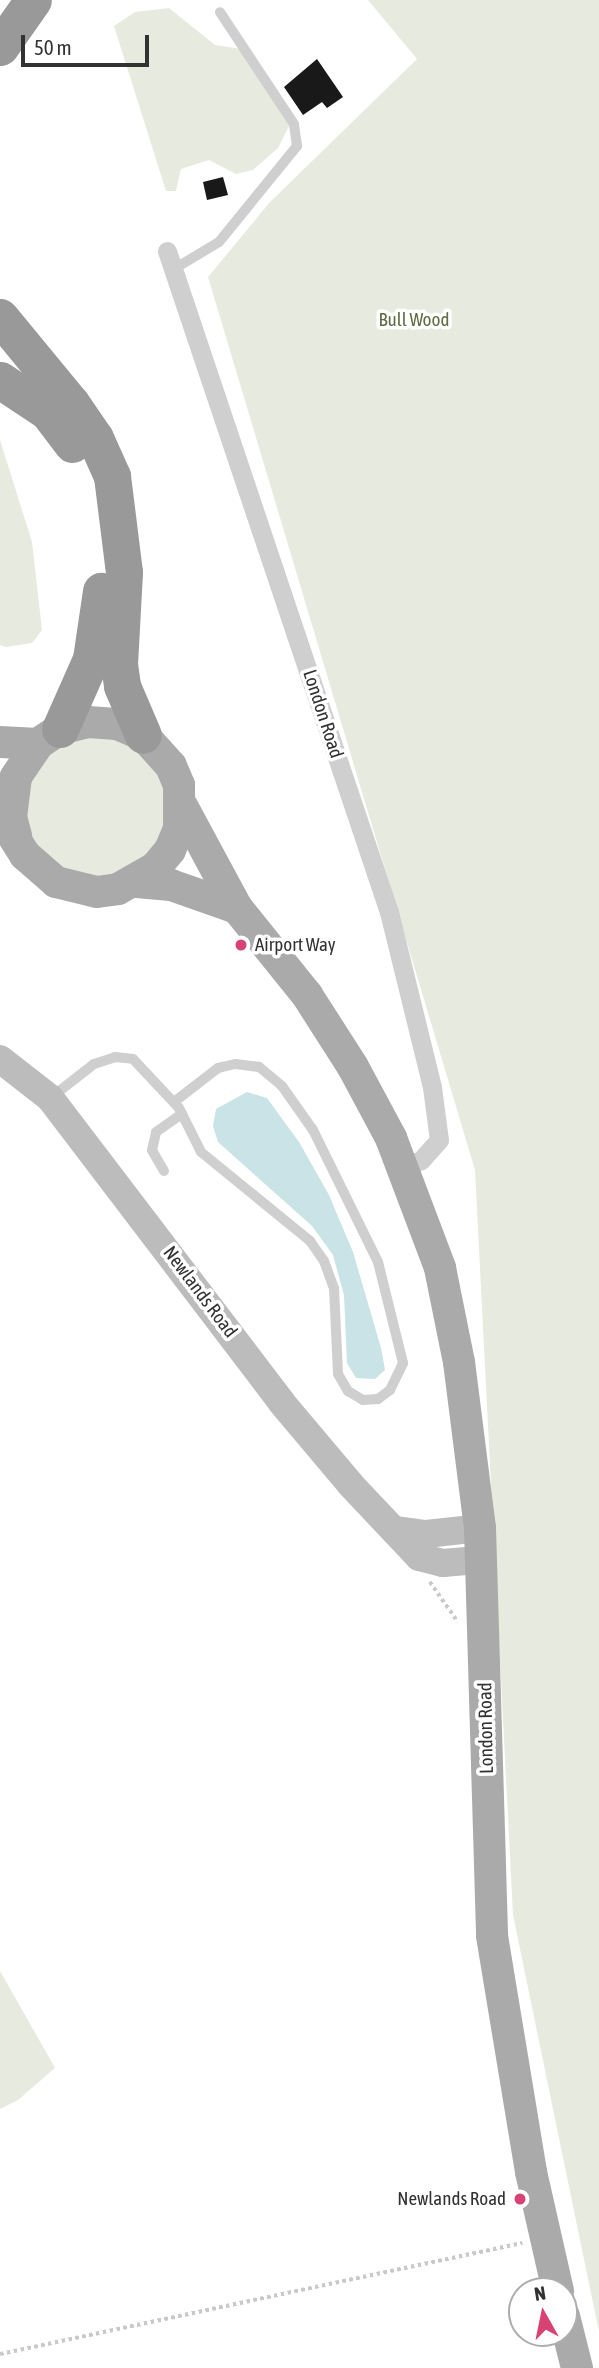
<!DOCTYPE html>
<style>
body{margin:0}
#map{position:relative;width:599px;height:2368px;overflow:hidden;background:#fff;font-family:"Asap Condensed",sans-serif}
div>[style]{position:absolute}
.green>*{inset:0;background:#e7eade}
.water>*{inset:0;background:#c9e3e7}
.building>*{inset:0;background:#191919}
.path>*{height:3.5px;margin-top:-1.75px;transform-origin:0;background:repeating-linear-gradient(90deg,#c9c9c9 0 3.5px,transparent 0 7px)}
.lane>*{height:10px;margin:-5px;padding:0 5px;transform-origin:5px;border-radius:5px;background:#cfcfcf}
.street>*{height:19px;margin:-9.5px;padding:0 9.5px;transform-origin:9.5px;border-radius:9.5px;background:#cfcfcf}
.secondary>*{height:28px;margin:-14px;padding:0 14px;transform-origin:14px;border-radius:14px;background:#bcbcbc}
.primary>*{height:32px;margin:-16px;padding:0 16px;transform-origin:16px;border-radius:16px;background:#aaa}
.highway>*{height:37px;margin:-18.5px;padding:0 18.5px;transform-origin:18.5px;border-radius:18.5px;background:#999}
.dots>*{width:19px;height:19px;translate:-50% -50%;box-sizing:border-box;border:4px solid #fff;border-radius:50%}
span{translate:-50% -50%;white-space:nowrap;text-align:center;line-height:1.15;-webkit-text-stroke:7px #fff;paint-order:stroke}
.park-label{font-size:19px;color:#5f6b41}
.street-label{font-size:19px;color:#323232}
.poi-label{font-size:19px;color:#323232}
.left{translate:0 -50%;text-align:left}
.right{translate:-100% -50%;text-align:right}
.north{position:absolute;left:508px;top:2277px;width:70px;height:70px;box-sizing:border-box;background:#fff;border:2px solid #adadad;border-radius:50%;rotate:351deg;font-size:19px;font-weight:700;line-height:28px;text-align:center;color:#323232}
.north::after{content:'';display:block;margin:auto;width:24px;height:32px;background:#d94373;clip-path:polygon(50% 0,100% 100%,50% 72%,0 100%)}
.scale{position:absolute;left:21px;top:35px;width:128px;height:32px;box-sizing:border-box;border:4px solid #323232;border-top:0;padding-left:9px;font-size:21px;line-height:24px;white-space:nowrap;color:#323232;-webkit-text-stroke:5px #fff;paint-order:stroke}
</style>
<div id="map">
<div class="green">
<div style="clip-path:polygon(368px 0,599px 0,599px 2332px,513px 1915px,475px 1170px,208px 277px,270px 202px,417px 59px)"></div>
<div style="clip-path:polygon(169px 8px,215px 45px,241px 49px,292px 120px,278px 148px,253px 170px,236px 174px,209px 160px,181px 169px,176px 191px,166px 191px,114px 26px,135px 12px)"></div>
<div style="clip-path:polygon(0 440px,32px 542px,42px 630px,32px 643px,6px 647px,0 645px)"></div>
<div style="clip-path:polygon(102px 730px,159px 763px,171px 816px,154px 853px,106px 878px,66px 872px,44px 856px,29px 833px,24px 793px,51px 747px)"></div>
<div style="clip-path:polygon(0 1971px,55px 2068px,18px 2100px,0 2109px)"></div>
</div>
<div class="water">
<div style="clip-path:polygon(247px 1092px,267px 1098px,299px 1142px,329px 1195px,353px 1252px,381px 1348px,385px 1370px,375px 1379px,356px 1378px,347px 1363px,344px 1295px,333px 1255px,312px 1226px,218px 1142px,213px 1126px,216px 1109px)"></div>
</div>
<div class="building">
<div style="clip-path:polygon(317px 59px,343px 97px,327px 108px,322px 102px,303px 115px,284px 87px)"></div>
<div style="clip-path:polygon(223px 177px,228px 195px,207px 200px,203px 182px)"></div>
</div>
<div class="path">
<div style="left:430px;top:1582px;width:49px;rotate:55deg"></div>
<div style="left:0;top:2354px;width:534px;rotate:-12deg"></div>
</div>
<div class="lane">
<div style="left:174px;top:269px;width:52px;rotate:-31deg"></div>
<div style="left:219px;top:242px;width:124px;rotate:-50.9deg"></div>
<div style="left:297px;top:146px;width:22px;rotate:-98deg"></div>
<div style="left:294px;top:124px;width:134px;rotate:-123.5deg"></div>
<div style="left:53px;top:1096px;width:52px;rotate:-38deg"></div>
<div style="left:94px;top:1064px;width:22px;rotate:-18deg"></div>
<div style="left:115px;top:1057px;width:18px;rotate:6deg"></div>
<div style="left:133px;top:1059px;width:67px;rotate:46.8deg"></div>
<div style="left:179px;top:1108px;width:49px;rotate:63.4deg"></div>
<div style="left:201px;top:1152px;width:141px;rotate:39.2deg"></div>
<div style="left:310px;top:1241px;width:24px;rotate:55deg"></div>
<div style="left:324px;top:1261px;width:29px;rotate:70deg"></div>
<div style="left:334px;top:1288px;width:86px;rotate:87.3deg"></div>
<div style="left:338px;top:1374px;width:20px;rotate:60deg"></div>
<div style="left:348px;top:1391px;width:17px;rotate:31deg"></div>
<div style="left:363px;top:1400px;width:15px;rotate:-4deg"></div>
<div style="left:378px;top:1399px;width:15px;rotate:-37deg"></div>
<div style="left:390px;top:1390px;width:30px;rotate:-64deg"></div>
<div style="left:403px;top:1363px;width:104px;rotate:-103.9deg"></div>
<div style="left:378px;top:1262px;width:147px;rotate:-116.2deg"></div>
<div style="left:313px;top:1130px;width:54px;rotate:-125.2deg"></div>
<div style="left:282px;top:1086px;width:30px;rotate:-140deg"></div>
<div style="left:259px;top:1067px;width:24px;rotate:-173deg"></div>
<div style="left:235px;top:1064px;width:17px;rotate:167deg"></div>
<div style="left:218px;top:1068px;width:56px;rotate:142.3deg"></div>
<div style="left:164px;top:1171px;width:24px;rotate:-120deg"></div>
<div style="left:152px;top:1150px;width:18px;rotate:-77deg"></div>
<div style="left:156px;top:1132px;width:32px;rotate:-35deg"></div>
</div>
<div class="street">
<div style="left:167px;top:251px;width:697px;rotate:71.44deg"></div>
<div style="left:389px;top:912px;width:180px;rotate:76.2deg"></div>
<div style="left:432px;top:1087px;width:53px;rotate:82.5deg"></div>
<div style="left:439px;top:1140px;width:27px;rotate:132deg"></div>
<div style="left:421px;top:1160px;width:20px;rotate:156deg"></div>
</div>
<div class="secondary">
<div style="left:0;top:1059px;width:63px;rotate:38deg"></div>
<div style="left:50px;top:1098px;width:383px;rotate:52.7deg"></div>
<div style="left:282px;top:1403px;width:107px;rotate:49.9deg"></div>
<div style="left:351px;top:1485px;width:99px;rotate:46.6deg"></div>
<div style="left:419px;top:1557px;width:25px;rotate:14deg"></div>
<div style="left:443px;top:1563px;width:38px;rotate:-5deg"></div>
<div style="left:396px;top:1530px;width:30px;rotate:8deg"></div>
<div style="left:426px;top:1534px;width:54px;rotate:-6.3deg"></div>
</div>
<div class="primary">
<div style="left:0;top:742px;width:38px;rotate:3deg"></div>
<div style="left:182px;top:806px;width:116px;rotate:61.7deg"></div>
<div style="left:237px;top:908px;width:112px;rotate:51.2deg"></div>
<div style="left:307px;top:995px;width:85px;rotate:57.4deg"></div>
<div style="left:353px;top:1067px;width:81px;rotate:61.8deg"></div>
<div style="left:391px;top:1138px;width:139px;rotate:69.3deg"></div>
<div style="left:440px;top:1268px;width:96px;rotate:78.6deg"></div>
<div style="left:459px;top:1362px;width:167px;rotate:82.8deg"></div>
<div style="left:480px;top:1528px;width:408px;rotate:88.3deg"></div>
<div style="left:492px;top:1936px;width:239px;rotate:80.6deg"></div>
<div style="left:531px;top:2172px;width:122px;rotate:77.2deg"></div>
<div style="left:0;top:815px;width:47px;rotate:58deg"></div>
<div style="left:25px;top:855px;width:41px;rotate:41.1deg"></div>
<div style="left:56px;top:882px;width:42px;rotate:13.7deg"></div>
<div style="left:97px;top:892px;width:21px;rotate:-8deg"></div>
<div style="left:118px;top:889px;width:43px;rotate:-29.6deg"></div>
<div style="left:155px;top:868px;width:23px;rotate:-50deg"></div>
<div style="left:170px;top:850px;width:23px;rotate:-67deg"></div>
<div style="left:179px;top:829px;width:44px;rotate:-90deg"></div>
<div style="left:179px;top:785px;width:21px;rotate:-113deg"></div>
<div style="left:171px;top:766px;width:42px;rotate:-132.1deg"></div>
<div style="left:143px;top:735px;width:28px;rotate:-157deg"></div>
<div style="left:117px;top:724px;width:29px;rotate:-176deg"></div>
<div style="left:88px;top:722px;width:29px;rotate:166deg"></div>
<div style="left:60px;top:729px;width:27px;rotate:146deg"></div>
<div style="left:38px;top:744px;width:40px;rotate:124deg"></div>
<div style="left:16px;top:777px;width:40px;rotate:97.1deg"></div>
<div style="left:11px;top:817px;width:20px;rotate:75deg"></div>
<div style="left:137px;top:882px;width:34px;rotate:5deg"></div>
<div style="left:171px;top:885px;width:70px;rotate:19.2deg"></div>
<div style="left:564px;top:2316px;width:54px;rotate:76deg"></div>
</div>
<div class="highway">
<div style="left:0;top:47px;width:57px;rotate:-54.9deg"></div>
<div style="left:0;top:317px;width:112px;rotate:50.5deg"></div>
<div style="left:71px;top:403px;width:42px;rotate:55.6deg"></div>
<div style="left:95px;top:438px;width:42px;rotate:65.9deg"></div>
<div style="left:112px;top:476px;width:97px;rotate:82.9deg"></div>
<div style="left:124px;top:572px;width:92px;rotate:93.1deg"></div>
<div style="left:119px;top:664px;width:22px;rotate:82deg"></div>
<div style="left:122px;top:686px;width:53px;rotate:66.8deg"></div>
<div style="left:0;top:380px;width:58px;rotate:33.7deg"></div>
<div style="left:48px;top:412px;width:40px;rotate:53deg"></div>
<div style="left:60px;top:729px;width:77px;rotate:-66.1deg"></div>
<div style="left:91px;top:659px;width:69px;rotate:-81.6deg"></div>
</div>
<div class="dots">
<div style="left:241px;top:945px;background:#d94373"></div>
<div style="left:520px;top:2199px;background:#d94373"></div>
</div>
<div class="park-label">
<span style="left:414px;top:320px">Bull Wood</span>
</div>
<div class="street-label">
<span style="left:323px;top:714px;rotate:72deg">London Road</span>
<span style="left:200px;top:1292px;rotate:53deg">Newlands Road</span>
<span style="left:486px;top:1728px;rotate:-91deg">London Road</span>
</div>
<div class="poi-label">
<span class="left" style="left:255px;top:945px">Airport Way</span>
<span class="right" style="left:506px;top:2199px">Newlands Road</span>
</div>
<div class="north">N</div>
<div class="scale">50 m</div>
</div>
